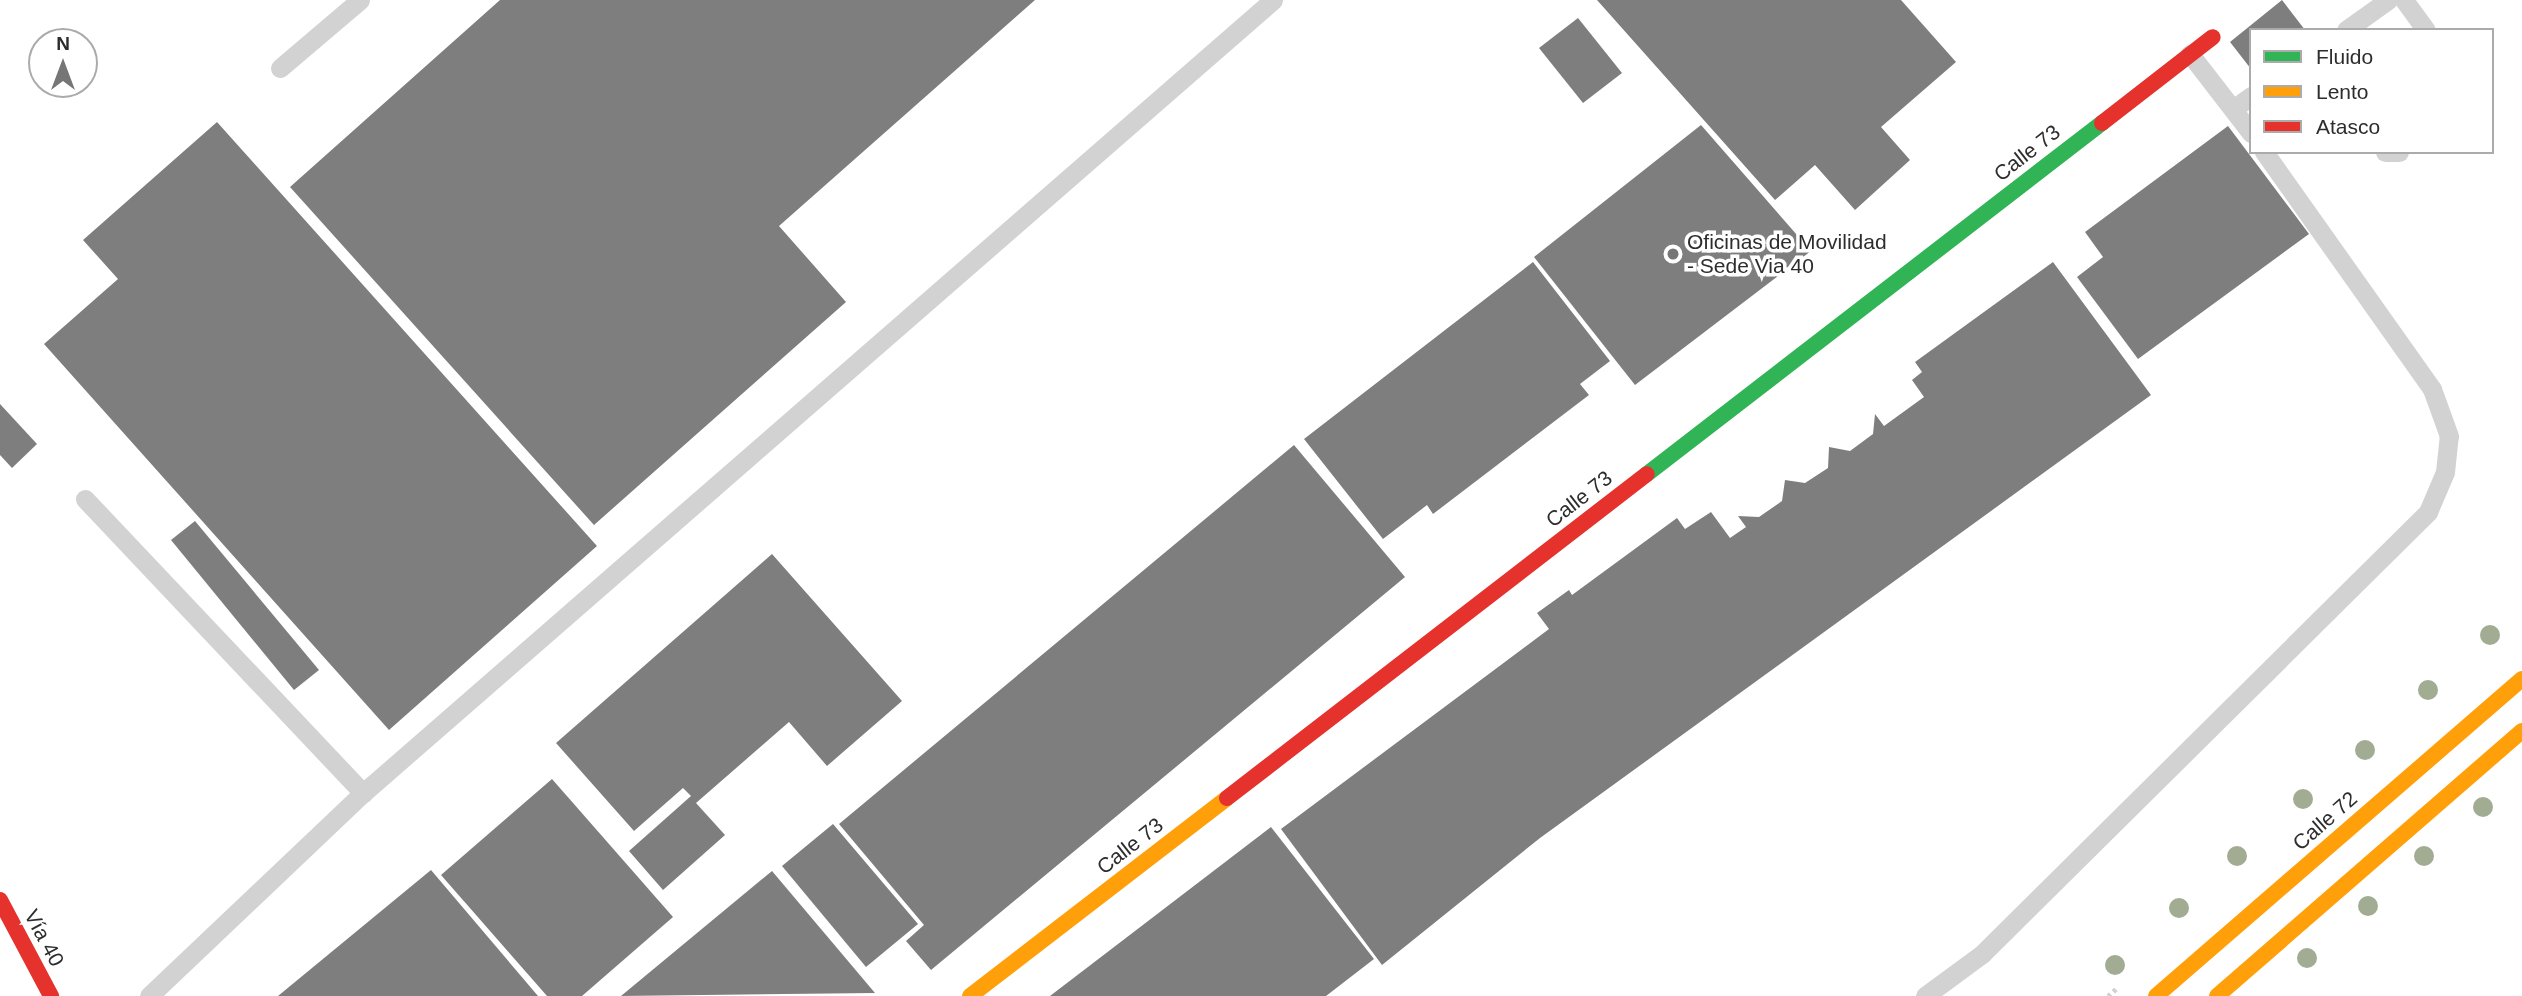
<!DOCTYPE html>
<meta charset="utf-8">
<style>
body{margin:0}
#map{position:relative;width:2522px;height:996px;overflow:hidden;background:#fff;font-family:Helvetica,sans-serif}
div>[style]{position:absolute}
.building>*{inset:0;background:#7e7e7e}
.path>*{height:4.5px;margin-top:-2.25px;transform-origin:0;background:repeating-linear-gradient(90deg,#d2d2d2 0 3.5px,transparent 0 7px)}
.lane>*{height:19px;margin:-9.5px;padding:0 9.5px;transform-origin:9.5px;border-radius:9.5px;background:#d2d2d2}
.fast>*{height:16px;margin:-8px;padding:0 8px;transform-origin:8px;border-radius:8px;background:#30b455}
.slow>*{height:16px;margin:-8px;padding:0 8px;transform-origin:8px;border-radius:8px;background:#ff9f0a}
.jam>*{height:16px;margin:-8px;padding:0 8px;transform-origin:8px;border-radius:8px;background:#e5322d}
.trees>*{width:20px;height:20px;margin:-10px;border-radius:50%;background:#a1ac93}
.dots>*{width:19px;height:19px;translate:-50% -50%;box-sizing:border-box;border:4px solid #fff;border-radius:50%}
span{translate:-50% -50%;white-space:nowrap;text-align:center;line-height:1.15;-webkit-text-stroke:7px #fff;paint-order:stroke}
.street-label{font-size:21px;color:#2d2d2d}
.poi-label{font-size:21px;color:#2d2d2d}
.left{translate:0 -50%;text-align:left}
.legend{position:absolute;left:2249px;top:28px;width:245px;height:126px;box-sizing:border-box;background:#fff;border:2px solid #ababab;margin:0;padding:9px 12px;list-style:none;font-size:21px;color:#2d2d2d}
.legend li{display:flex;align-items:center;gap:14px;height:35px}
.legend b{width:35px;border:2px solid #ababab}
.north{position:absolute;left:28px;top:28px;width:70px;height:70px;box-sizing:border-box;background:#fff;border:2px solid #ababab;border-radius:50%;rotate:0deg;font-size:19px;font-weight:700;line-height:28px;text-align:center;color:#2d2d2d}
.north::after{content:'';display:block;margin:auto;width:24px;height:32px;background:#767676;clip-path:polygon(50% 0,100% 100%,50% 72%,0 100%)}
</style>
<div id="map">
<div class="building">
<div style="clip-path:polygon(500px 0,1035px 0,779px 226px,846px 302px,594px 525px,290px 187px)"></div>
<div style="clip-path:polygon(1597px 0,1901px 0,1956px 62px,1881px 127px,1910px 160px,1855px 210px,1815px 165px,1775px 200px)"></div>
<div style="clip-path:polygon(2282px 0,2305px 30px,2251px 30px,2251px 69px,2230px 42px)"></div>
<div style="clip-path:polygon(1578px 18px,1622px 73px,1583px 103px,1539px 48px)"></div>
<div style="clip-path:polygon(217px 122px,597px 546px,389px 730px,44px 344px,118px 279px,83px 240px)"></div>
<div style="clip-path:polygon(1701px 125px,1811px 251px,1635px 385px,1534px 257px)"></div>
<div style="clip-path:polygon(2228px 126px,2309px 234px,2138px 359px,2077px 277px,2103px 257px,2085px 232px)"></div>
<div style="clip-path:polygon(1533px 262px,1610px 361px,1580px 384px,1589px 395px,1433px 514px,1427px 505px,1383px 539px,1304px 439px)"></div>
<div style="clip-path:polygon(2053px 262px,2151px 395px,1540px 838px,1382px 965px,1281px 829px,1549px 629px,1537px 613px,1569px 590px,1572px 595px,1677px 518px,1685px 529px,1711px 512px,1730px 538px,1746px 527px,1738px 516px,1759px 517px,1782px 501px,1785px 480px,1805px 483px,1828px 468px,1829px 447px,1850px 451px,1873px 434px,1875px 414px,1884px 426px,1924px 397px,1912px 380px,1922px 372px,1915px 362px)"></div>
<div style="clip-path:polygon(0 404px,37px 444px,12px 468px,0 455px)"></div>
<div style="clip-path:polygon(1294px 445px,1405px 577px,931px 970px,906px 941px,924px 925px,839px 824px)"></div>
<div style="clip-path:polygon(195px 521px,319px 670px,294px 690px,171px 540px)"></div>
<div style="clip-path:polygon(772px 554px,902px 701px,827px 766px,789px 722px,696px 803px,725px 835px,663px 890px,629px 851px,691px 796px,683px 788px,634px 831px,556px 743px)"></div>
<div style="clip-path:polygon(552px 779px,673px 917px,582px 996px,547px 996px,441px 875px)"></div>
<div style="clip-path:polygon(833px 824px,918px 924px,866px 967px,782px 866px)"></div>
<div style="clip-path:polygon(1271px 827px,1374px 959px,1326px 996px,1050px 996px)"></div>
<div style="clip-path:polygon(431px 870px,538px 996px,278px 996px)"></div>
<div style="clip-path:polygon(772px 871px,875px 993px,621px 996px)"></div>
</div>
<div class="path">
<div style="left:2108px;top:996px;width:13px;rotate:-42deg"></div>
</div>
<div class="lane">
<div style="left:2404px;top:0;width:37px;rotate:54deg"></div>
<div style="left:2346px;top:30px;width:52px;rotate:-35.5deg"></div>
<div style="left:2190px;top:54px;width:100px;rotate:52.3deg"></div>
<div style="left:280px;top:68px;width:105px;rotate:-40.4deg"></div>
<div style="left:2233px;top:109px;width:22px;rotate:-36deg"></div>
<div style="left:2385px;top:152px;width:14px"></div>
<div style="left:85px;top:499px;width:405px;rotate:46.6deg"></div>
<div style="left:149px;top:996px;width:295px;rotate:-43.5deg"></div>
<div style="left:363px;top:793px;width:1207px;rotate:-41.07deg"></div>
<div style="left:1925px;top:996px;width:71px;rotate:-36.4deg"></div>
<div style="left:1982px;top:954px;width:628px;rotate:-44.74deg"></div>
<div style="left:2428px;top:512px;width:43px;rotate:-67deg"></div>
<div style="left:2445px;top:472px;width:36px;rotate:-84deg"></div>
<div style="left:2449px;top:436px;width:50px;rotate:-109.9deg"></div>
<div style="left:2432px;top:389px;width:291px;rotate:-125.3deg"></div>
</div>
<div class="fast">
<div style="left:1647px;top:474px;width:575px;rotate:-37.65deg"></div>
</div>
<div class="slow">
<div style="left:970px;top:996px;width:324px;rotate:-37.6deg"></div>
<div style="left:2156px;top:996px;width:484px;rotate:-40.9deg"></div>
<div style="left:2217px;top:996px;width:404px;rotate:-41deg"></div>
</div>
<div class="jam">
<div style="left:2102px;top:123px;width:140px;rotate:-37.8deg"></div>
<div style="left:1227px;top:798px;width:530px;rotate:-37.65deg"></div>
<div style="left:0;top:900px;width:109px;rotate:62deg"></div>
</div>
<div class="trees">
<div style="left:2490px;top:635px"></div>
<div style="left:2428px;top:690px"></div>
<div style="left:2365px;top:750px"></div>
<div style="left:2303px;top:799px"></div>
<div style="left:2483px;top:807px"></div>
<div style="left:2237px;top:856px"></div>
<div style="left:2424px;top:856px"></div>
<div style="left:2368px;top:906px"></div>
<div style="left:2179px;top:908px"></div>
<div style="left:2307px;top:958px"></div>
<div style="left:2115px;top:965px"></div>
</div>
<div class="dots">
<div style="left:1673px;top:254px;background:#767676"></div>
</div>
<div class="street-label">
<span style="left:2027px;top:153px;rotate:-38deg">Calle 73</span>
<span style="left:1579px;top:499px;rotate:-38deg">Calle 73</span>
<span style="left:2325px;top:821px;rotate:-41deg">Calle 72</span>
<span style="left:1130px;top:846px;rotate:-38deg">Calle 73</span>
<span style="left:44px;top:938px;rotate:62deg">Vía 40</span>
</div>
<div class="poi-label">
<span class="left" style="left:1687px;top:254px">Oficinas de Movilidad<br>- Sede Via 40</span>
</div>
<ul class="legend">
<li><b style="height:9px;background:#30b455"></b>Fluido</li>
<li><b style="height:9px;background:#ff9f0a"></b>Lento</li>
<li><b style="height:9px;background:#e5322d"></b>Atasco</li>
</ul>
<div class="north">N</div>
</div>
